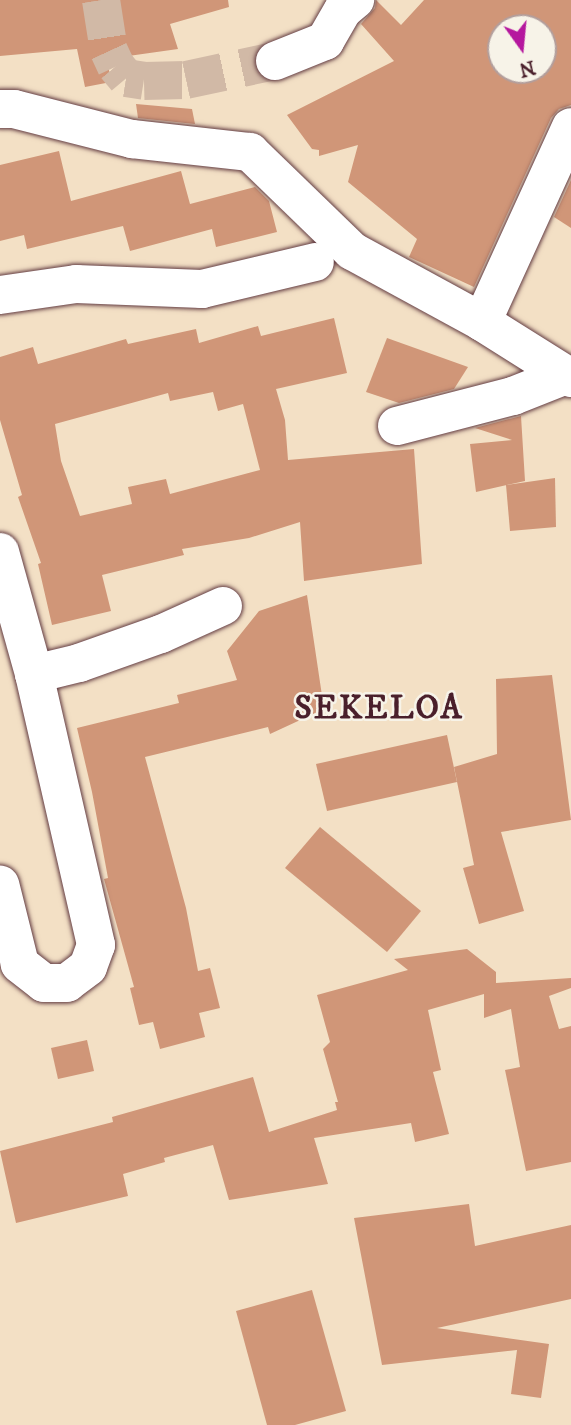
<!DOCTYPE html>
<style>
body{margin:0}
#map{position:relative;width:571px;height:1425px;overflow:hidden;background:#f3e0c5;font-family:"IM FELL DW Pica",serif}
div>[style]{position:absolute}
.building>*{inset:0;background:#d09678}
.minor-tunnel>*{height:38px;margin-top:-19px;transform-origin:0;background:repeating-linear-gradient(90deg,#d1b9a6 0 38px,transparent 0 57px)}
.roads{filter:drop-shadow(0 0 2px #633c42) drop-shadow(0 0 2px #633c42)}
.minor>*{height:38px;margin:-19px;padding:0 19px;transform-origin:19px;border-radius:19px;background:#fff}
span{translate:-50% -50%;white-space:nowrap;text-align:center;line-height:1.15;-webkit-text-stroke:5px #f7f3e8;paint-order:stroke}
.district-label{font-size:33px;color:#4a1f2b;font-weight:700;letter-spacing:2px}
.north{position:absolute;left:487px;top:14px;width:70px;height:70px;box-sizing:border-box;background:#f7f3e8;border:2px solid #b29e9c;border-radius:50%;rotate:165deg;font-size:19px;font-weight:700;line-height:28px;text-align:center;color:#4a1f2b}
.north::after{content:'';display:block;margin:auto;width:24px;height:32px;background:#b5179e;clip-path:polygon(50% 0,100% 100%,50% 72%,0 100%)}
</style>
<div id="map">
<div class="building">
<div style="clip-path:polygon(0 0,228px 0,229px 7px,170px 24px,178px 49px,107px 59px,111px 82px,85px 87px,77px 49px,0 56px)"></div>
<div style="clip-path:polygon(evenodd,376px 0,401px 25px,424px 0,571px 0,571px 105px,559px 109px,551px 118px,474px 287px,409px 257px,417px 239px,348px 182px,358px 145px,319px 156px,319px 150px,312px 149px,287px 115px,394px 61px,361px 24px,375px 8px,376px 0,501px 28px,543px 28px,543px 70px,501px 70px,501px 28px)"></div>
<div style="clip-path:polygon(136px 104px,192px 109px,195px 124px,138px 118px)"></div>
<div style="clip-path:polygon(59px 151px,71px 201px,181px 171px,190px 204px,255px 187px,269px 201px,277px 232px,216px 247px,212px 229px,130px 251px,123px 226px,27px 249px,24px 235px,0 241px,0 165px)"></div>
<div style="clip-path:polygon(571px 180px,571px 228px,554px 217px)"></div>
<div style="clip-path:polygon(evenodd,334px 318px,347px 373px,276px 389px,285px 420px,288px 460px,414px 449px,422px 564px,304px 581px,300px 522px,249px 538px,182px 549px,184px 555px,102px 575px,111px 611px,52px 625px,38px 564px,41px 563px,18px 497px,22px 495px,0 420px,0 357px,33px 347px,38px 364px,126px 339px,128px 344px,196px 329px,199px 343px,258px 326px,261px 336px,334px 318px,213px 392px,218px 411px,243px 404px,260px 470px,170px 494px,166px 479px,128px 487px,132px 504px,80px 516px,61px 461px,55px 424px,168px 393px,170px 401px,213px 392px)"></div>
<div style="clip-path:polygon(387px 338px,468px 367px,454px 389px,399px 403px,366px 392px)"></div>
<div style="clip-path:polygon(521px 416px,525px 481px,476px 492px,470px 444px,512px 440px,475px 428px)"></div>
<div style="clip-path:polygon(555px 478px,556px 527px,510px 531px,506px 485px)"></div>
<div style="clip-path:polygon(307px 595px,324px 709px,270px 734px,268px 727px,145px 757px,186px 908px,198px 971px,210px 968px,220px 1008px,199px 1013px,205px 1037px,160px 1049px,153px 1022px,139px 1025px,130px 988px,134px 987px,104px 879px,108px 878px,92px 792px,77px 728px,179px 703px,177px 695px,237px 680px,227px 651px,259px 611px)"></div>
<div style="clip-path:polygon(552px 675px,571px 820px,501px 832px,524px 911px,479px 924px,463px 868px,474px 865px,454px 767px,497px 754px,496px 679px)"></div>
<div style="clip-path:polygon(447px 735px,457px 782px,327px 811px,316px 764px)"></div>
<div style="clip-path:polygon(320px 827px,421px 911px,387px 952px,285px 868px)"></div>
<div style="clip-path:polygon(467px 949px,496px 972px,496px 983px,571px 978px,571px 988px,549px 996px,559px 1029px,571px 1026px,571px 1162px,526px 1171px,505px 1070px,520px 1067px,511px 1009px,484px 1018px,484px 994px,428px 1010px,441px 1070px,433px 1072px,449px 1134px,415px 1142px,411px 1123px,314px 1138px,328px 1184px,229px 1200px,213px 1145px,164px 1158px,165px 1162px,123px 1174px,128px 1196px,16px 1223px,0 1151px,113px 1122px,112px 1117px,253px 1077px,269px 1132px,337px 1110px,335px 1102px,338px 1102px,323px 1049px,330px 1042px,317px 995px,408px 970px,394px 959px)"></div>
<div style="clip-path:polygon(87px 1040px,94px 1071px,58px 1079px,51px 1048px)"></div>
<div style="clip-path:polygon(469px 1204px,475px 1246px,571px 1225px,571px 1299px,437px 1328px,549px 1344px,541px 1398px,511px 1394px,517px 1350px,382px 1365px,354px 1218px)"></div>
<div style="clip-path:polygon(312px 1290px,346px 1411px,295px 1425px,267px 1425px,236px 1311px)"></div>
</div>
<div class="minor-tunnel">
<div style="left:101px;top:0;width:52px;rotate:81.1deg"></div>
<div style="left:109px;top:51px;width:17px;rotate:65deg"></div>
<div style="left:116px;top:66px;width:16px;rotate:50deg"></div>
<div style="left:126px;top:78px;width:18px;rotate:9deg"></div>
<div style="left:144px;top:81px;width:42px;rotate:-1.4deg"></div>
<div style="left:186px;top:80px;width:91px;rotate:-12.1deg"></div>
</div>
<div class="roads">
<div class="minor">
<div style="left:275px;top:61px;width:54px;rotate:-21.8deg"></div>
<div style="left:325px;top:41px;width:36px;rotate:-60deg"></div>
<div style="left:343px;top:10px;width:16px;rotate:-40deg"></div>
<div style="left:0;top:109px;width:14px"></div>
<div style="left:14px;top:109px;width:122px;rotate:14.3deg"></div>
<div style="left:132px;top:139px;width:119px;rotate:6.3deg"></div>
<div style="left:250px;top:152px;width:142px;rotate:44.1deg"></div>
<div style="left:352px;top:251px;width:148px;rotate:28.6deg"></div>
<div style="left:482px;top:322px;width:105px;rotate:32.2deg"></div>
<div style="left:0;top:295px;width:77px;rotate:-8.2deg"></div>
<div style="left:76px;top:284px;width:126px;rotate:2.3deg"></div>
<div style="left:202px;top:289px;width:116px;rotate:-13.4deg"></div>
<div style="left:482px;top:322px;width:214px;rotate:-65.5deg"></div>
<div style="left:397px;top:426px;width:120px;rotate:-14.5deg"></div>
<div style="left:513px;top:396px;width:57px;rotate:-21.6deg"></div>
<div style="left:0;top:552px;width:127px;rotate:74.4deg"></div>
<div style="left:34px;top:674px;width:278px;rotate:77.1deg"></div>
<div style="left:96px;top:945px;width:23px;rotate:110deg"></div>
<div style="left:88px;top:967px;width:26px;rotate:143deg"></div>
<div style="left:67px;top:983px;width:23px;rotate:180deg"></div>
<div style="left:44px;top:983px;width:31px;rotate:-142deg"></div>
<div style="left:20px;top:964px;width:82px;rotate:-104deg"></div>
<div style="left:34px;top:674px;width:46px;rotate:-13.7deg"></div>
<div style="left:79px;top:663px;width:87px;rotate:-19.5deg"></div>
<div style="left:161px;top:634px;width:68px;rotate:-24.3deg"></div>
</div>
</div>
<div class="district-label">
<span style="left:379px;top:709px">SEKELOA</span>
</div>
<div class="north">N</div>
</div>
